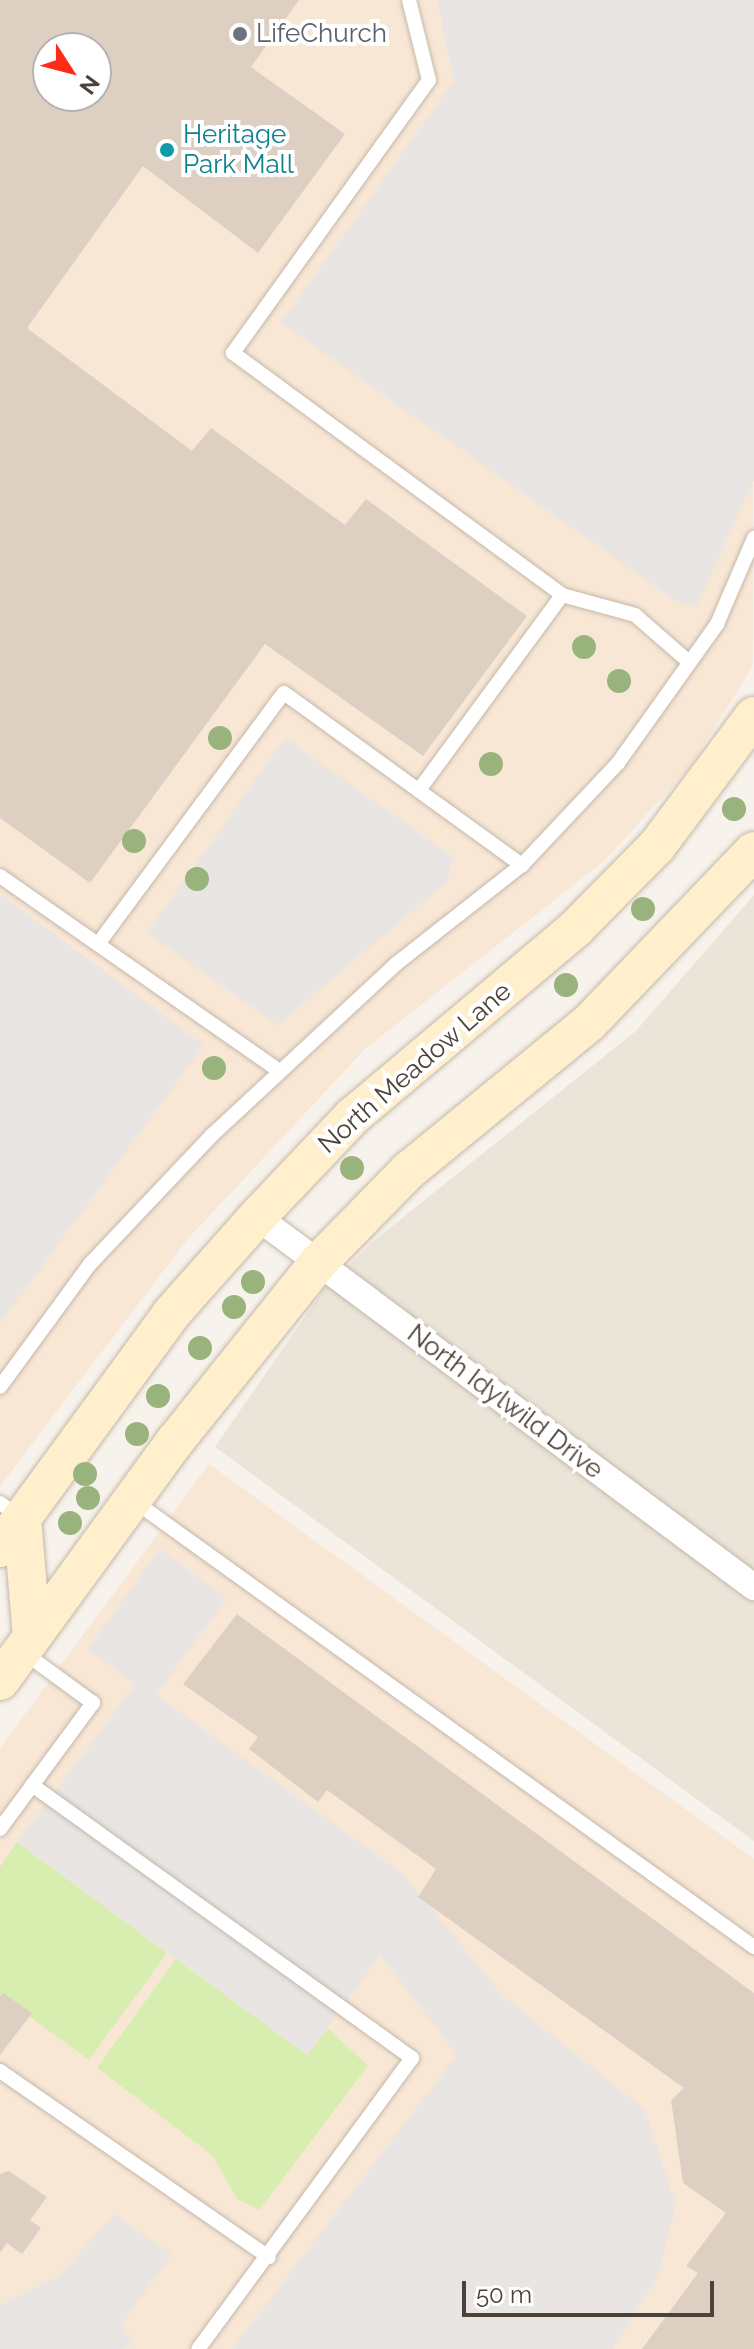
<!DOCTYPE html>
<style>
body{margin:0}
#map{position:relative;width:754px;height:2349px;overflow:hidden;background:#f7f2eb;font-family:Raleway,sans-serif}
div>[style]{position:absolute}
.residential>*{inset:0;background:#ebe4d8}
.commercial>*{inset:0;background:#f9e7d5}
.green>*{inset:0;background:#d7eeb0}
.parking>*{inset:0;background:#e8e5e2}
.building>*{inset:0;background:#ddd0c2}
.roads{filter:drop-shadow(0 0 2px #c3b9ac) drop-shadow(0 0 2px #c3b9ac)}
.lane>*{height:14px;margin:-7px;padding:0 7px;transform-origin:7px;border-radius:7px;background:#fff}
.street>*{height:26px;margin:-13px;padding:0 13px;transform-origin:13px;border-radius:13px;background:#fff}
.secondary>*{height:38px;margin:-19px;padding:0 19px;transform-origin:19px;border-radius:19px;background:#ffefcc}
.trees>*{width:24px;height:24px;margin:-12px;border-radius:50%;background:#99b37c}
.dots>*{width:22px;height:22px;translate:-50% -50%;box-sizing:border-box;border:4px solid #fff;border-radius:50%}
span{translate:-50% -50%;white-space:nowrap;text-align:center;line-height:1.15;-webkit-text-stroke:8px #fff;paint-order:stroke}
.worship-label{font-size:26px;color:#5b616d}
.left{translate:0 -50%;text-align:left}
.culture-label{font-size:26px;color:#0d838f}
.street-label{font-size:26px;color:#4c4237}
.north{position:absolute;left:32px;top:32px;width:80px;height:80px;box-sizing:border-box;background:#fff;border:2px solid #b7b3af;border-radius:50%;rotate:126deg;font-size:22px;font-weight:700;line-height:32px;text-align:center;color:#4c4237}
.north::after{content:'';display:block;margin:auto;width:28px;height:36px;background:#ff2b19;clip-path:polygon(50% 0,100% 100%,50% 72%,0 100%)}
.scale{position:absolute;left:462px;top:2281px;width:252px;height:36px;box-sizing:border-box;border:4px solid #4c4237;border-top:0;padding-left:10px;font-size:24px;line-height:28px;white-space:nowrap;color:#4c4237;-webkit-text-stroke:6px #fff;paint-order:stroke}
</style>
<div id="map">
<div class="residential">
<div style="clip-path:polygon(754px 895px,754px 1841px,215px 1447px,322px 1292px,371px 1243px,636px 1031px)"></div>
</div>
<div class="commercial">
<div style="clip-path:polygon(evenodd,0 0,754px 0,753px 666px,690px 767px,603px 862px,365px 1049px,186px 1241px,0 1486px,0 0,48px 48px,96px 48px,96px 96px,48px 96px,48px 48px)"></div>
<div style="clip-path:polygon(209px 1464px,754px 1859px,754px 2349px,0 2349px,0 1748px)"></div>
</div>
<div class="green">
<div style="clip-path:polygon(17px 1842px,167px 1953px,89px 2060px,0 1995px,0 1867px)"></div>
<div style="clip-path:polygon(176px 1959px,307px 2055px,328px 2028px,368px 2066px,259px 2210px,237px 2199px,212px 2155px,97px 2068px)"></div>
</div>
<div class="parking">
<div style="clip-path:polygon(437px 0,754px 0,754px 480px,697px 606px,679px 603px,281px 323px,454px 81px)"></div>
<div style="clip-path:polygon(285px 738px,453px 857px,447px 882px,278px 1025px,147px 933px)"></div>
<div style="clip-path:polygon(0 894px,204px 1045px,0 1324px)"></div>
<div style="clip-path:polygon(159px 1549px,227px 1598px,156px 1695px,403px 1874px,503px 1996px,645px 2110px,676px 2205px,659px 2274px,613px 2349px,232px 2349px,457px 2055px,380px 1955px,307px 2055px,17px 1842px,135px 1685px,88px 1649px)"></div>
<div style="clip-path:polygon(114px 2214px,172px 2254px,122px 2324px,133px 2342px,122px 2349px,0 2349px,0 2305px,59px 2276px)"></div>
</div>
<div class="building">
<div style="clip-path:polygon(evenodd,0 0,299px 0,251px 67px,345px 134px,258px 253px,143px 166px,27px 328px,192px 451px,211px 428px,345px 525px,366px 499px,527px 616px,423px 756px,265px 644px,90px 883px,0 818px,0 0,48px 48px,96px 48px,96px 96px,48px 96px,48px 48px)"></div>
<div style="clip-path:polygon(237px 1614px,754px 1993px,754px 2349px,642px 2349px,698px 2273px,686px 2266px,726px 2213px,683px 2183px,671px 2100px,684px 2088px,418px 1897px,436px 1869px,327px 1790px,318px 1802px,249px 1749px,258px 1737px,183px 1684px)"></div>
<div style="clip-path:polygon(3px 1993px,32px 2013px,0 2055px,0 1997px)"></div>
<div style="clip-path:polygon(9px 2171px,47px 2197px,30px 2220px,41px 2228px,22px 2254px,7px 2243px,0 2253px,0 2174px)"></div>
</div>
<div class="roads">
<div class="lane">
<div style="left:409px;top:0;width:82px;rotate:76deg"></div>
<div style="left:429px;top:80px;width:336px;rotate:125.7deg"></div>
<div style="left:233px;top:353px;width:408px;rotate:36.3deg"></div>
<div style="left:562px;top:595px;width:76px;rotate:15.3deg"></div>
<div style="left:635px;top:615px;width:72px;rotate:41deg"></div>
<div style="left:419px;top:790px;width:242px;rotate:-53.7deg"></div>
<div style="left:0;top:876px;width:339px;rotate:34.9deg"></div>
<div style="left:98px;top:944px;width:312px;rotate:-53.5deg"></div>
<div style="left:284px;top:693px;width:294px;rotate:35.9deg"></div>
<div style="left:0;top:1387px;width:152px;rotate:-53.8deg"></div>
<div style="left:90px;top:1264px;width:178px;rotate:-46.6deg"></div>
<div style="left:212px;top:1135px;width:251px;rotate:-42.9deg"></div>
<div style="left:396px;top:964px;width:160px;rotate:-38.2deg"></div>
<div style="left:522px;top:865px;width:140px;rotate:-46.7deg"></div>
<div style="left:618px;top:763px;width:171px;rotate:-54.5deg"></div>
<div style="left:717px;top:624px;width:94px;rotate:-66.7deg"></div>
<div style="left:134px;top:1501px;width:764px;rotate:35.73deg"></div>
<div style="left:0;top:1503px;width:26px;rotate:36deg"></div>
<div style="left:32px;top:1785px;width:468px;rotate:35.7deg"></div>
<div style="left:412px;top:2058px;width:361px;rotate:126.3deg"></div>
<div style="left:0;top:1829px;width:157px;rotate:-53.6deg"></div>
<div style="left:93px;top:1703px;width:88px;rotate:-143.8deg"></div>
<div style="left:0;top:2071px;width:327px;rotate:34.7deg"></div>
</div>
<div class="street">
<div style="left:257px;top:1217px;width:620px;rotate:36.67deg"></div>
</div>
<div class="secondary">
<div style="left:22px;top:1518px;width:119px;rotate:85.2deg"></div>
<div style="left:0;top:1548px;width:290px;rotate:-53.8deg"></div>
<div style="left:171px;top:1314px;width:130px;rotate:-48.4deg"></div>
<div style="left:257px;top:1217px;width:139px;rotate:-46.5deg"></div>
<div style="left:353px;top:1116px;width:292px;rotate:-40.1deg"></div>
<div style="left:576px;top:928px;width:115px;rotate:-45.4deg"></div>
<div style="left:657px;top:846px;width:162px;rotate:-53.3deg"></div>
<div style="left:0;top:1681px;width:298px;rotate:-53.9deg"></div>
<div style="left:176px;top:1440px;width:227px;rotate:-51.3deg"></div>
<div style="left:318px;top:1263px;width:129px;rotate:-45.6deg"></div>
<div style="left:408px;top:1171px;width:234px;rotate:-39.3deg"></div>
<div style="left:589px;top:1023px;width:238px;rotate:-46.2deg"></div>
</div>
</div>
<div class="trees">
<div style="left:584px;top:647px"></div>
<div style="left:619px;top:681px"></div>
<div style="left:220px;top:738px"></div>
<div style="left:491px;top:764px"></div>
<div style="left:734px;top:809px"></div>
<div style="left:134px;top:841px"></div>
<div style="left:197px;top:879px"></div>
<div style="left:643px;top:909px"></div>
<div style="left:566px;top:985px"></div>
<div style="left:214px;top:1068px"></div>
<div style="left:352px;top:1168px"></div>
<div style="left:253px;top:1282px"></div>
<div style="left:234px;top:1307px"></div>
<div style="left:200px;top:1348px"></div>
<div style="left:158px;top:1396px"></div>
<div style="left:137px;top:1434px"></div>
<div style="left:85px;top:1474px"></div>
<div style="left:88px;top:1498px"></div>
<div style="left:70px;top:1523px"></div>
</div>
<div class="dots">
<div style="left:240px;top:34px;background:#6b7280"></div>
<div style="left:167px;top:150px;background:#0f9aa8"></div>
</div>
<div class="worship-label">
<span class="left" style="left:256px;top:34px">LifeChurch</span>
</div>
<div class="culture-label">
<span class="left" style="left:183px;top:150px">Heritage<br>Park Mall</span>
</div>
<div class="street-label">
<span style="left:415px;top:1068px;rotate:-41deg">North Meadow Lane</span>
<span style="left:505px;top:1402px;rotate:37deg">North Idylwild Drive</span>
</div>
<div class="north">N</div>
<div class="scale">50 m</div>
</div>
